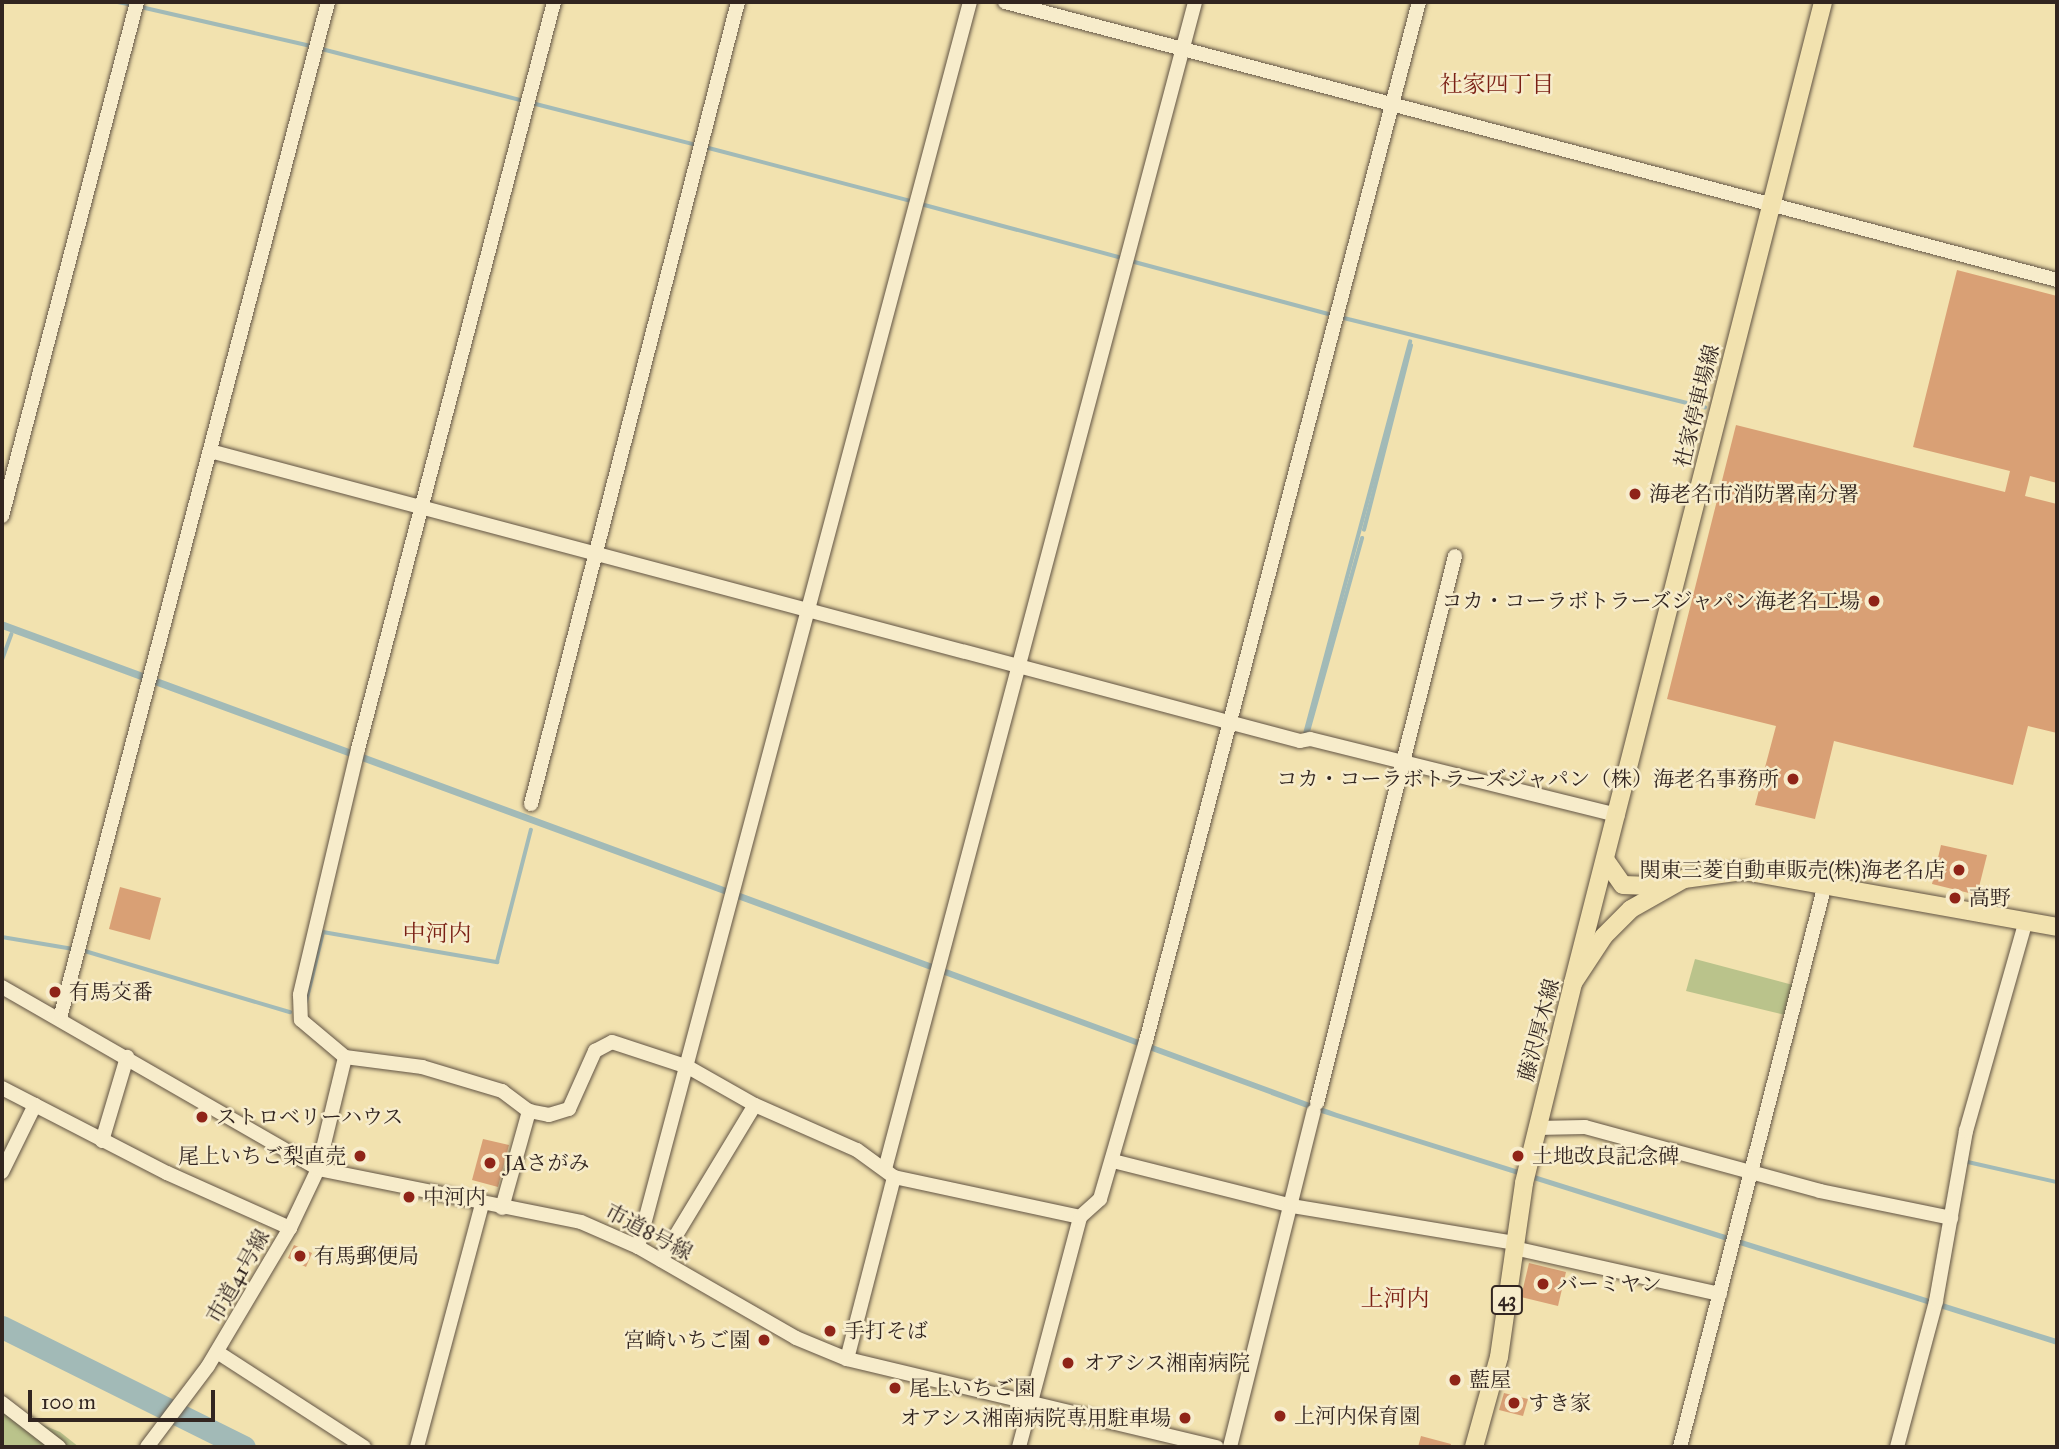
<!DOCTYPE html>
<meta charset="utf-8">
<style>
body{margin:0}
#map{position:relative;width:2059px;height:1449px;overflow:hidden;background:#f2e2af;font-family:"IM FELL Great Primer","Noto Serif JP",serif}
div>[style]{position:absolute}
.green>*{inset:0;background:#bac38b}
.water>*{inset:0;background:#a2bab7}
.stream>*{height:3.5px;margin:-1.75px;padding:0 1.75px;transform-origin:1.75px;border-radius:1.75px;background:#a2bab7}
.river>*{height:23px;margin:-11.5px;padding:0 11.5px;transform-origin:11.5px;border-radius:11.5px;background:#a2bab7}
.building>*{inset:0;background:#d9a075}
.roads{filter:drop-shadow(0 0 2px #625444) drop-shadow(0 0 2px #625444)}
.minor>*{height:14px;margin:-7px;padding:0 7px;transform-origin:7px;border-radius:7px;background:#f7eccb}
.major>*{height:18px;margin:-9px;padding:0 9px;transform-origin:9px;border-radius:9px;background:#f2e2af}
.dots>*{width:19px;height:19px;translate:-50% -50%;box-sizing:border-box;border:4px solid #f7eccb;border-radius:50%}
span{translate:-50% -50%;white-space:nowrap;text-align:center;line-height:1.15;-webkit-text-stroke:5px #f7eccb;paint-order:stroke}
.shield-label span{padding:2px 5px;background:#f7eccb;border:2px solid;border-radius:5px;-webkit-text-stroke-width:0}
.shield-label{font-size:19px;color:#322520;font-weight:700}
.street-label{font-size:21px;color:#322520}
.poi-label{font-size:21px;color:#322520}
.left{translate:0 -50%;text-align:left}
.right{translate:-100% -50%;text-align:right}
.neighbourhood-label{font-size:23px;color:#7a1f14}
.frame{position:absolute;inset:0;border:4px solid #322520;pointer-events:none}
.scale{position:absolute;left:28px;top:1390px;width:187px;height:32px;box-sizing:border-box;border:4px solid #322520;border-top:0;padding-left:9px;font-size:21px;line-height:24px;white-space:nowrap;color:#322520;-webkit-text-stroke:5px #f7eccb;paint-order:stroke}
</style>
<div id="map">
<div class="green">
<div style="clip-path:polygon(1695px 959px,1793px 985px,1785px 1015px,1686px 991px)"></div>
<div style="clip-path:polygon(2px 1408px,60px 1432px,79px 1447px,2px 1447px)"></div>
</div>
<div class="water">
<div style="clip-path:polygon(2px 621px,1337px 1113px,2057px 1339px,2057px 1345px,1318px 1112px,2px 629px)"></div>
</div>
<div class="stream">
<div style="left:118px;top:2px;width:15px;rotate:11deg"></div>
<div style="left:141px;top:7px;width:174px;rotate:12.9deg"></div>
<div style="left:318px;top:48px;width:213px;rotate:14.4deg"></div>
<div style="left:532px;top:103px;width:170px;rotate:14.3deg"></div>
<div style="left:705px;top:147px;width:216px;rotate:14.7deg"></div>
<div style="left:921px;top:204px;width:209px;rotate:15deg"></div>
<div style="left:1131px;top:261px;width:209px;rotate:15deg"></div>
<div style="left:1340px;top:317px;width:376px;rotate:13.9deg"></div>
<div style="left:1364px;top:530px;width:190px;rotate:-75.7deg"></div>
<div style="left:2px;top:660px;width:27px;rotate:-70deg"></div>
<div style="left:1308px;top:732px;width:201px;rotate:-74.4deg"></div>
<div style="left:1305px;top:734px;width:406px;rotate:-75deg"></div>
<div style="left:2px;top:937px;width:72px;rotate:9.6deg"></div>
<div style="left:85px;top:951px;width:214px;rotate:16.6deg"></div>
<div style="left:306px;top:1002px;width:72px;rotate:-76.3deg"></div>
<div style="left:323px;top:932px;width:177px;rotate:9.8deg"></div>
<div style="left:497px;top:962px;width:136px;rotate:-75.6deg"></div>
<div style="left:1968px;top:1162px;width:91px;rotate:12.7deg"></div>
</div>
<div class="river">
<div style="left:2px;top:1327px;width:270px;rotate:26.4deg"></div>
</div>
<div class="building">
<div style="clip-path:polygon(1957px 270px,2057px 296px,2057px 483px,2030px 476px,2025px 496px,2057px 504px,2057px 733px,2028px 726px,2013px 785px,1834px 741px,1815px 819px,1755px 805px,1776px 726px,1667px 699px,1736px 425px,2005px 492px,2010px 471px,1913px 447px)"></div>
<div style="clip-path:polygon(1941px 845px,1987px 855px,1977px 895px,1932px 884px)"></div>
<div style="clip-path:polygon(120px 887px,161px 898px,150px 940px,109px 929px)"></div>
<div style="clip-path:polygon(483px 1139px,509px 1145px,498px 1187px,472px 1180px)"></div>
<div style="clip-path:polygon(294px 1245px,312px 1253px,306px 1267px,288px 1258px)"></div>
<div style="clip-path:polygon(1529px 1263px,1566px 1272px,1558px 1306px,1521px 1297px)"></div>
<div style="clip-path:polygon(1504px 1393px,1528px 1399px,1523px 1416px,1499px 1410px)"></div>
<div style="clip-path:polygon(1421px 1436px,1451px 1444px,1450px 1447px,1418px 1447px)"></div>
</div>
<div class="roads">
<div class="minor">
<div style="left:554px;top:2px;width:772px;rotate:104.7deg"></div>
<div style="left:358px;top:749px;width:253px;rotate:103.3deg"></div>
<div style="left:300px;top:995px;width:25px;rotate:88deg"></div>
<div style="left:301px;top:1020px;width:57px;rotate:40.1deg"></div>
<div style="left:345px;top:1057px;width:78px;rotate:7.4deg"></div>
<div style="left:422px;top:1067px;width:84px;rotate:16.7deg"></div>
<div style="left:502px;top:1091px;width:34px;rotate:37deg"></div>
<div style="left:529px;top:1111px;width:20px;rotate:11deg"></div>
<div style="left:549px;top:1115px;width:21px;rotate:-17deg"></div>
<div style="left:569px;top:1109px;width:64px;rotate:-65.9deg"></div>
<div style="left:595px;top:1051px;width:19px;rotate:-28deg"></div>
<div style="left:612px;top:1042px;width:80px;rotate:18.2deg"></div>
<div style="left:688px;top:1067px;width:77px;rotate:29.6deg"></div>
<div style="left:755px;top:1105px;width:111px;rotate:23.8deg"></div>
<div style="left:857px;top:1150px;width:46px;rotate:36.1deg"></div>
<div style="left:894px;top:1177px;width:190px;rotate:12.1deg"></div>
<div style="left:1005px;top:2px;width:1088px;rotate:14.8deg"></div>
<div style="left:210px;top:451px;width:1128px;rotate:14.9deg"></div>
<div style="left:1300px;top:741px;width:10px;rotate:-11deg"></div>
<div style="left:1310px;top:739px;width:317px;rotate:13.9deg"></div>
<div style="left:2px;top:516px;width:531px;rotate:-75.28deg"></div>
<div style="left:531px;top:804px;width:828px;rotate:-75.53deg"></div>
<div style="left:2px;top:987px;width:365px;rotate:29.9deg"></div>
<div style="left:318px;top:1169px;width:268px;rotate:11.4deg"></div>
<div style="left:581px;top:1222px;width:62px;rotate:23.7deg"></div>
<div style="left:638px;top:1247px;width:182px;rotate:29.9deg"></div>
<div style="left:796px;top:1338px;width:55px;rotate:22.4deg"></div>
<div style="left:847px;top:1359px;width:380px;rotate:13.4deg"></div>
<div style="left:60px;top:1018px;width:1051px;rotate:-75.22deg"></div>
<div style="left:2px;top:1088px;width:186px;rotate:27.3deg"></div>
<div style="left:167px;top:1173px;width:135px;rotate:24.1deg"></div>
<div style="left:1317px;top:1103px;width:564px;rotate:-75.84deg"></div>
<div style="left:1537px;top:1128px;width:48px;rotate:-1.2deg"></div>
<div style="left:1585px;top:1127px;width:244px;rotate:15.2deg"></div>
<div style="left:1820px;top:1191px;width:134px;rotate:11.6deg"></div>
<div style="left:102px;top:1141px;width:88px;rotate:-73.4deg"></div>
<div style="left:1113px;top:1161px;width:185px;rotate:14.1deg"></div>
<div style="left:1292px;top:1206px;width:226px;rotate:9.4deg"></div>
<div style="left:885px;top:1169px;width:1207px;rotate:-75.12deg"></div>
<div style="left:2px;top:1172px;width:75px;rotate:-63.8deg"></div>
<div style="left:502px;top:1208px;width:101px;rotate:-74.4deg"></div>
<div style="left:638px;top:1247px;width:1289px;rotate:-75.07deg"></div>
<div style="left:1514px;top:1248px;width:211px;rotate:12.6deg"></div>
<div style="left:661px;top:1260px;width:181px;rotate:-58.8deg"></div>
<div style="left:217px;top:1352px;width:175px;rotate:32.9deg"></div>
<div style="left:847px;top:1359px;width:188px;rotate:-75.5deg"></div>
<div style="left:2px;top:1403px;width:72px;rotate:37.7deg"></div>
<div style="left:147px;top:1447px;width:101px;rotate:-53deg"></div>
<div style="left:208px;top:1366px;width:161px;rotate:-59.3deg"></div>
<div style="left:290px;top:1228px;width:65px;rotate:-64.6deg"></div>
<div style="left:318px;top:1169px;width:115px;rotate:-76.4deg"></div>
<div style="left:417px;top:1447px;width:251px;rotate:-75deg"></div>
<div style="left:1019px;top:1447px;width:238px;rotate:-75.1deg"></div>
<div style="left:1080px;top:1217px;width:27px;rotate:-42deg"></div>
<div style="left:1100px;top:1199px;width:165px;rotate:-73.8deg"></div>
<div style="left:1146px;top:1041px;width:1074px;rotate:-75.28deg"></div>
<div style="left:1230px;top:1447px;width:346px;rotate:-76deg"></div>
<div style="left:1680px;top:1447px;width:585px;rotate:-75.54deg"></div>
<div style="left:1897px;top:1447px;width:151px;rotate:-75deg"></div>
<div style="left:1936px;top:1301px;width:173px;rotate:-80deg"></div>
<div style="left:1966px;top:1131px;width:218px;rotate:-74.1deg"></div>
</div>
<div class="major">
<div style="left:1606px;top:861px;width:29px;rotate:55deg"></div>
<div style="left:1623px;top:885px;width:36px;rotate:2deg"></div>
<div style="left:1573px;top:983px;width:1012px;rotate:-75.7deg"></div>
<div style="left:1474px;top:1447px;width:93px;rotate:-74.5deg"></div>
<div style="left:1499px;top:1357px;width:176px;rotate:-81.8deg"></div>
<div style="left:1524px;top:1183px;width:206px;rotate:-76.2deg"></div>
<div style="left:1573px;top:983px;width:56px;rotate:-56.6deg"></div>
<div style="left:1604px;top:936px;width:38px;rotate:-45deg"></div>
<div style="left:1631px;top:909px;width:61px;rotate:-29.5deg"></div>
<div style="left:1684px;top:879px;width:61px;rotate:-7.6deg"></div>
<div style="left:1744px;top:871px;width:318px;rotate:10.1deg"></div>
</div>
</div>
<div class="dots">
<div style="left:1635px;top:494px;background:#8f2418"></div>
<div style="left:1874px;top:601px;background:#8f2418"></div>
<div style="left:1793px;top:779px;background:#8f2418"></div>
<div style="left:1959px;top:870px;background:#8f2418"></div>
<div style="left:1955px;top:898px;background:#8f2418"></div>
<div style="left:55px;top:992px;background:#8f2418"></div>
<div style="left:202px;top:1117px;background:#8f2418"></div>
<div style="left:360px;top:1156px;background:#8f2418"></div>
<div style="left:1518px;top:1156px;background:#8f2418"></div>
<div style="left:490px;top:1163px;background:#8f2418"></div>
<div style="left:409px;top:1197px;background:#8f2418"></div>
<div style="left:300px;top:1256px;background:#8f2418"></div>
<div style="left:1543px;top:1284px;background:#8f2418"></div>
<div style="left:830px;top:1331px;background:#8f2418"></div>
<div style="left:764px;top:1340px;background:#8f2418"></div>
<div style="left:1068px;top:1363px;background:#8f2418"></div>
<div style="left:1455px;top:1380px;background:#8f2418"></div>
<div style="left:895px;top:1388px;background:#8f2418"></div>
<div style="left:1514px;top:1403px;background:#8f2418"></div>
<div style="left:1280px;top:1416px;background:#8f2418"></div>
<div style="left:1185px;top:1418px;background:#8f2418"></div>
</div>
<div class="shield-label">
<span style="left:1507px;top:1300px">43</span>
</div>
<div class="street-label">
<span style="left:1697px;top:406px;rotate:-76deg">社家停車場線</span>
<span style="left:1539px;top:1030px;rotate:-75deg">藤沢厚木線</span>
<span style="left:649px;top:1232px;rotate:28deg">市道8号線</span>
<span style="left:238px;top:1276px;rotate:-60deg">市道41号線</span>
</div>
<div class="poi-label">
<span class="left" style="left:1649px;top:494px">海老名市消防署南分署</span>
<span class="right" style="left:1860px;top:601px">コカ・コーラボトラーズジャパン海老名工場</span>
<span class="right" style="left:1779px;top:779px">コカ・コーラボトラーズジャパン（株）海老名事務所</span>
<span class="right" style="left:1945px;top:870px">関東三菱自動車販売(株)海老名店</span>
<span class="left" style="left:1969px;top:898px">高野</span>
<span class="left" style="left:69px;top:992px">有馬交番</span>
<span class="left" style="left:216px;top:1117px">ストロベリーハウス</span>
<span class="right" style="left:346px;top:1156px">尾上いちご梨直売</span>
<span class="left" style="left:1532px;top:1156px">土地改良記念碑</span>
<span class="left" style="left:504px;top:1163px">JAさがみ</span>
<span class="left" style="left:423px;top:1197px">中河内</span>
<span class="left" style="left:314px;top:1256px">有馬郵便局</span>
<span class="left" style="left:1557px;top:1284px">バーミヤン</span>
<span class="left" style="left:844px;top:1331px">手打そば</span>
<span class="right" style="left:750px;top:1340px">宮崎いちご園</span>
<span class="left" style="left:1084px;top:1363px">オアシス湘南病院</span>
<span class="left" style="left:1469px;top:1380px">藍屋</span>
<span class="left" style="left:909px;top:1388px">尾上いちご園</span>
<span class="left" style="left:1528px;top:1403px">すき家</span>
<span class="left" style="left:1294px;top:1416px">上河内保育園</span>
<span class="right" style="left:1171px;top:1418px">オアシス湘南病院専用駐車場</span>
</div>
<div class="neighbourhood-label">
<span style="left:1497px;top:84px">社家四丁目</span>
<span style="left:437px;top:933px">中河内</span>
<span style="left:1395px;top:1298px">上河内</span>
</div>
<div class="frame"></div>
<div class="scale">100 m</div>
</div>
